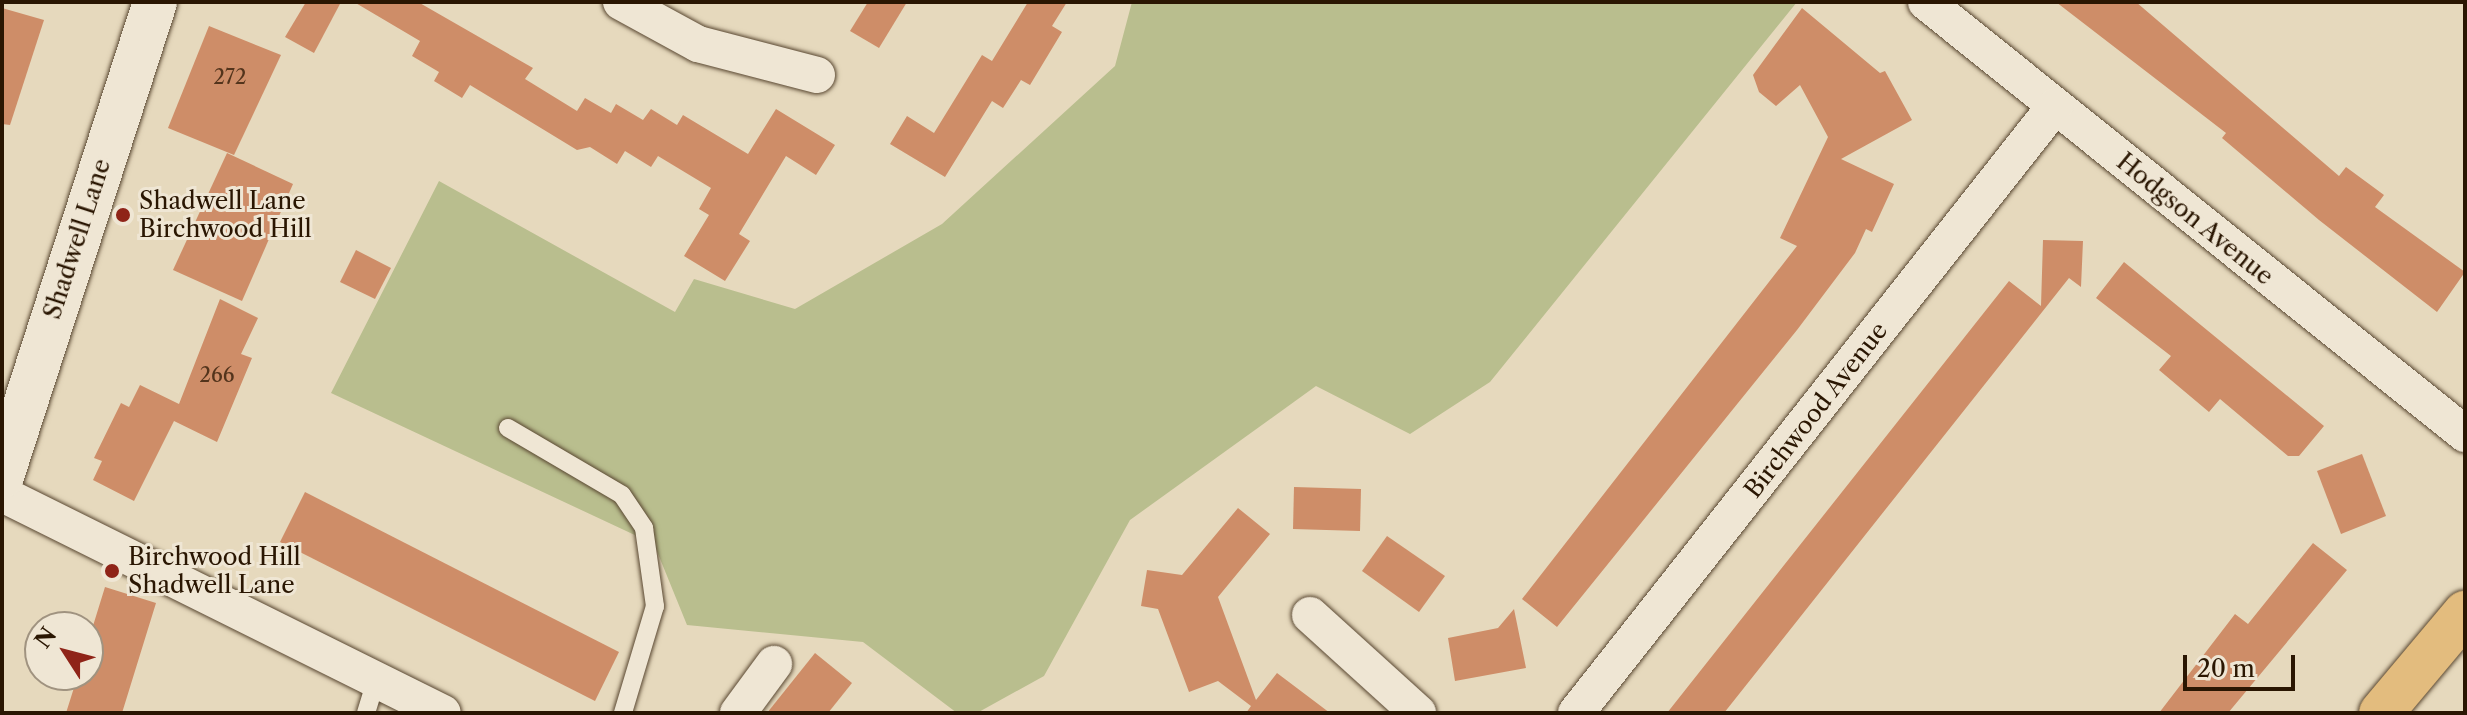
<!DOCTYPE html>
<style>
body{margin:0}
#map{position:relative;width:2467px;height:715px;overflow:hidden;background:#e6d9bd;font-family:"Libre Caslon Text",serif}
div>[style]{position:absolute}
.green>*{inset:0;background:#b9be8e}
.building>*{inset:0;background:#ce8d68}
.roads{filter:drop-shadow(0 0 2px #594731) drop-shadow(0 0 2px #594731)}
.service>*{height:18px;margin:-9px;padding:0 9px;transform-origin:9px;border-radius:9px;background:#efe6d4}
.minor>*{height:36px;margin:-18px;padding:0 18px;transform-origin:18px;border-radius:18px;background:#efe6d4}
.tertiary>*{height:44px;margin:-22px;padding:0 22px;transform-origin:22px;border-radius:22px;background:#efe6d4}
.trunk>*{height:44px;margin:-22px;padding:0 22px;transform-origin:22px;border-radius:22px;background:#e3bc7e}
.dots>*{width:22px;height:22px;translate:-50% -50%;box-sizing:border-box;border:4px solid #efe6d4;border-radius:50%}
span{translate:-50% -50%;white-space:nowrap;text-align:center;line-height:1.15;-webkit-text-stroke:6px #efe6d4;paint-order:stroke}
.number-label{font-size:20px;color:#53341c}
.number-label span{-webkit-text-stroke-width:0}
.poi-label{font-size:24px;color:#2a1602}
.left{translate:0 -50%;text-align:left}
.street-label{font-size:24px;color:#2a1602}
.frame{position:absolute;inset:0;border:4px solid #2a1602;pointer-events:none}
.north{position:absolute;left:24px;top:611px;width:80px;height:80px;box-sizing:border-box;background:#efe6d4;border:2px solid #a09380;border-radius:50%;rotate:306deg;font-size:22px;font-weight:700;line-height:32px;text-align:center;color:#2a1602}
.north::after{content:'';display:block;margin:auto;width:28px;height:36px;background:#8f2418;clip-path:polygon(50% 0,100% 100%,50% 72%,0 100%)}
.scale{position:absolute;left:2183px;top:655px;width:112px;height:36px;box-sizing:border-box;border:4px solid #2a1602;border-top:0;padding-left:10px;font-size:24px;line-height:28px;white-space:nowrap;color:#2a1602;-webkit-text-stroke:6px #efe6d4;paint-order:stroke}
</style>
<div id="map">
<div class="green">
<div style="clip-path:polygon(1132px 2px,1797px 2px,1490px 382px,1410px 434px,1316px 386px,1130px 520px,1044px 676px,977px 713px,957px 713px,863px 642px,687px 625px,654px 544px,331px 393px,439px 181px,675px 312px,694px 279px,795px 309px,942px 224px,1115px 66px)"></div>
</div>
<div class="building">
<div style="clip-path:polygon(306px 2px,341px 2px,314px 53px,285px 37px)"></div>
<div style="clip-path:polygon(354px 2px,418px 2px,533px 68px,525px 79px,577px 111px,585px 98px,611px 113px,616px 104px,643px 120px,651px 109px,677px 125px,683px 115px,748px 154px,776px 109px,835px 145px,816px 175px,786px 156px,739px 234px,750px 241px,725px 281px,684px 256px,709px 215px,699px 209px,711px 188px,658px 156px,651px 167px,625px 151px,617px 164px,590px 147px,577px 150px,470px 85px,462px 98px,434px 81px,439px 72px,412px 56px,420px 41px)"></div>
<div style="clip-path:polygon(868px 2px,907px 2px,879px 48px,850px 31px)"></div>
<div style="clip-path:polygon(1028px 2px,1067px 2px,1052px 26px,1062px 32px,1030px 85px,1021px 80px,1003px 108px,992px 101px,945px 177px,890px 144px,907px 116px,934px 133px,982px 55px,992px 61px)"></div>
<div style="clip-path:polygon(2056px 2px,2136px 2px,2339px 176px,2346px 167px,2384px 195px,2375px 207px,2465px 272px,2437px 312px,2319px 220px,2222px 138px,2226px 133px)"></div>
<div style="clip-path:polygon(2px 8px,44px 20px,10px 125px,2px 124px)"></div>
<div style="clip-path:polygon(1802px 8px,1880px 73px,1885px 71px,1912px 120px,1841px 159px,1894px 184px,1872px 232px,1866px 229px,1855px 253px,1797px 330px,1557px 627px,1522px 599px,1797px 246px,1780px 238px,1828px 137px,1800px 85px,1776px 106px,1759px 92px,1753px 75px)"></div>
<div style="clip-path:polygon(209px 26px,281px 55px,234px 155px,168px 128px)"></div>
<div style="clip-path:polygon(227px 153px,293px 184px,242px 301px,173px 270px)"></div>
<div style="clip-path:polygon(2043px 240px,2083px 241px,2081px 287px,2069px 278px,1724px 713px,1667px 713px,2009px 281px,2041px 306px)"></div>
<div style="clip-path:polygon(356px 250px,391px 268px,375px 299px,340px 282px)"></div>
<div style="clip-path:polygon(2124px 262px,2324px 426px,2299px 456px,2288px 456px,2220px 399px,2209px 412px,2159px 370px,2171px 356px,2096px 298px)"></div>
<div style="clip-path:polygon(220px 299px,258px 318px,241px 354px,252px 358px,217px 442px,174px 421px,134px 501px,93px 480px,102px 461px,94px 458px,121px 403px,129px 407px,140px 385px,179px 404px)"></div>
<div style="clip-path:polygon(2362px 454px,2386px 516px,2341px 534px,2317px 471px)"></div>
<div style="clip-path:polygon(1294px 487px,1361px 489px,1360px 531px,1293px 529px)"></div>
<div style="clip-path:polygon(305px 492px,619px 652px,595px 701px,280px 542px)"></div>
<div style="clip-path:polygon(1238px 508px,1270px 534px,1218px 597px,1256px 700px,1277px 673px,1330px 713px,1246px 713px,1251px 706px,1218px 681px,1189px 692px,1158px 609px,1141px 606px,1147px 570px,1182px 575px)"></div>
<div style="clip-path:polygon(1387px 536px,1445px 576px,1419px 612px,1362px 571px)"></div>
<div style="clip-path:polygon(2313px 543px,2347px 570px,2228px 713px,2159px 713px,2235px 614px,2248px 624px)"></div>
<div style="clip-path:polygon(105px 587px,156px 603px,122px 713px,66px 713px,78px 675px,88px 675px,88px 642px)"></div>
<div style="clip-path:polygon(1514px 609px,1526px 668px,1455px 681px,1448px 638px,1498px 628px)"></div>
<div style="clip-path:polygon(815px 653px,852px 683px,828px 713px,767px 713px)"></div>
</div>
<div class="roads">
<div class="service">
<div style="left:508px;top:428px;width:132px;rotate:30.4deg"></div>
<div style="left:622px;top:495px;width:40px;rotate:56deg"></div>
<div style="left:644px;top:528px;width:79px;rotate:82deg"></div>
<div style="left:655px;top:606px;width:112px;rotate:106.7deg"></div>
<div style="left:366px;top:713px;width:34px;rotate:-73deg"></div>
</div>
<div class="minor">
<div style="left:621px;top:2px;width:88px;rotate:28.6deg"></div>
<div style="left:698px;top:44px;width:123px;rotate:14.6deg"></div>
<div style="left:1926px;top:2px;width:691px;rotate:38.71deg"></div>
<div style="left:2px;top:494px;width:492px;rotate:26.4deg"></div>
<div style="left:1310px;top:615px;width:146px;rotate:42.2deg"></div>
<div style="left:738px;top:713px;width:61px;rotate:-53.7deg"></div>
<div style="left:1576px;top:713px;width:773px;rotate:-51.72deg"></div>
</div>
<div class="tertiary">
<div style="left:2px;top:476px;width:498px;rotate:-72.1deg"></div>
</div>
<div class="trunk">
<div style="left:2381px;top:713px;width:131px;rotate:-50deg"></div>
</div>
</div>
<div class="dots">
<div style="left:123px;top:215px;background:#8f2418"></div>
<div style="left:112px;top:571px;background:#8f2418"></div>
</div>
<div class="number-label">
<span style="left:230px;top:77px">272</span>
<span style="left:217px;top:375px">266</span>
</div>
<div class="poi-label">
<span class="left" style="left:139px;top:215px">Shadwell Lane<br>Birchwood Hill</span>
<span class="left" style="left:128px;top:571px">Birchwood Hill<br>Shadwell Lane</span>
</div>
<div class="street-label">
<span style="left:2195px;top:219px;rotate:39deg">Hodgson Avenue</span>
<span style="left:77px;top:239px;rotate:-72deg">Shadwell Lane</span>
<span style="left:1816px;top:410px;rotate:-52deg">Birchwood Avenue</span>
</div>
<div class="frame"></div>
<div class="north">N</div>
<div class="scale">20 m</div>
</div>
